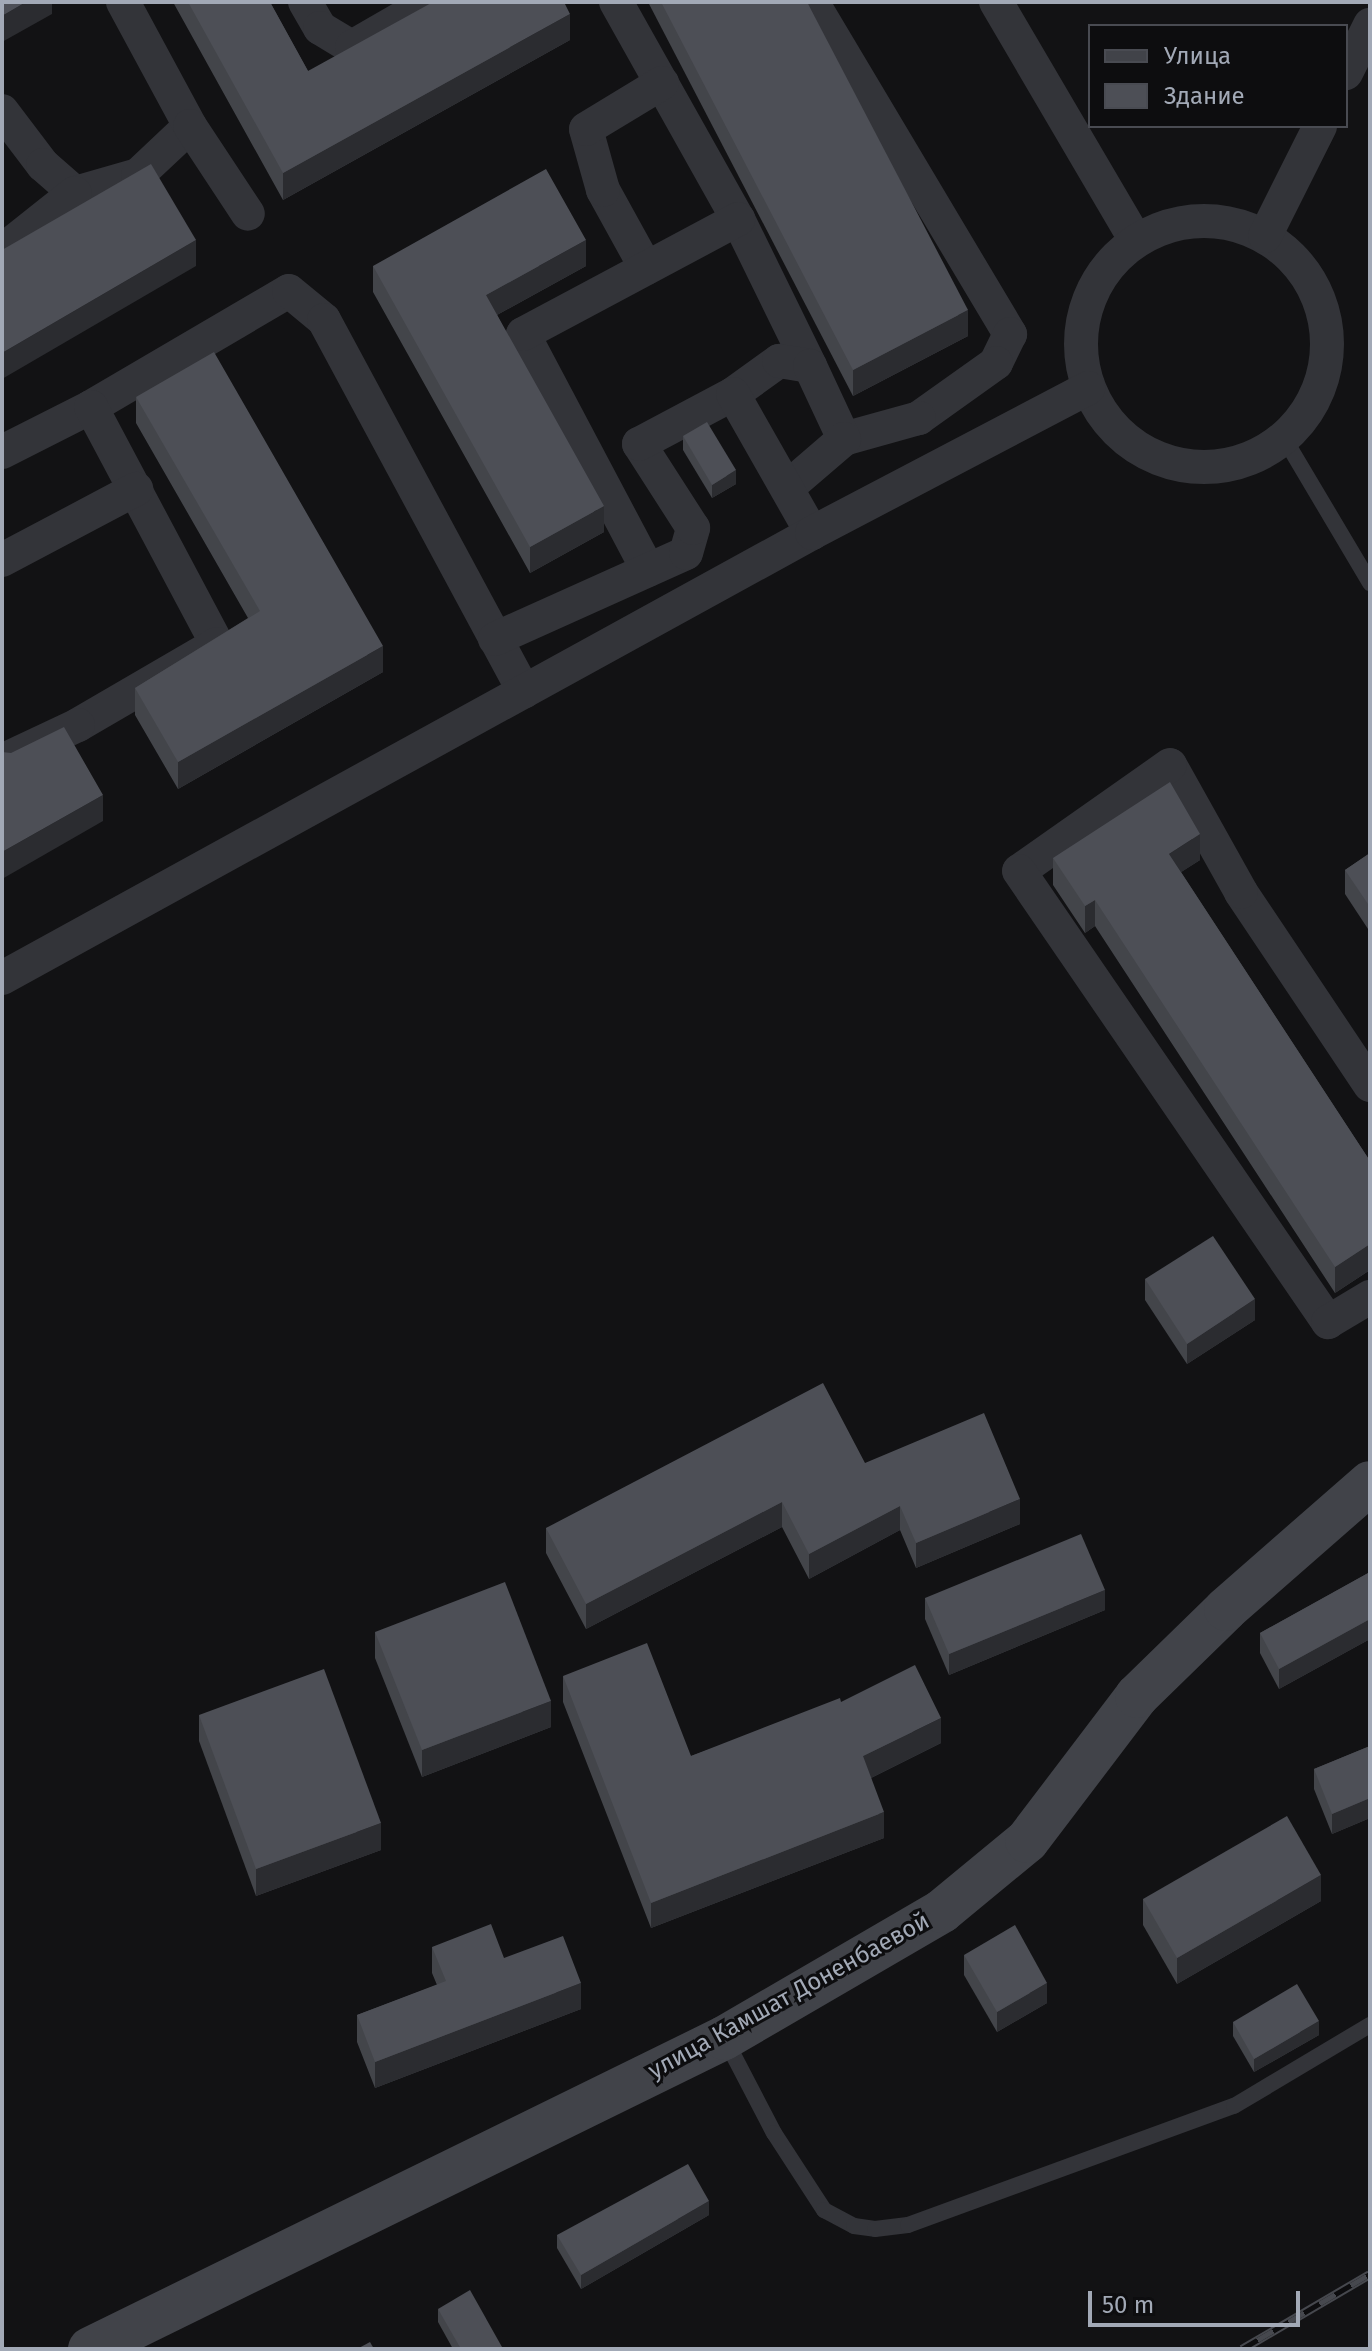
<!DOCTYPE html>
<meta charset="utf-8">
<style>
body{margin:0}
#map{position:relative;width:1372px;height:2351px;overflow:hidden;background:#121214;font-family:"Fira Sans",sans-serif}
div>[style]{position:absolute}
.lane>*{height:16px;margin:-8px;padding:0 8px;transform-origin:8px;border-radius:8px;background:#333439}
.street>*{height:34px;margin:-17px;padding:0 17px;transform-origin:17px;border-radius:17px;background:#333439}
.street>.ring{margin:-17px;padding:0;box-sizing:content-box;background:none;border:34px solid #333439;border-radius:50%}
.secondary>*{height:44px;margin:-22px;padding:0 22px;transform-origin:22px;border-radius:22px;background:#414349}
.rail>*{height:9px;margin-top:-4.5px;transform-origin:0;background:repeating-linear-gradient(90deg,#0d0d0f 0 18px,#46484e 0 36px);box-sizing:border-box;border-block:2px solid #46484e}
.wall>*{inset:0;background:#43454a}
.shaded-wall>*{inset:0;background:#2b2c30}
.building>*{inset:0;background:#4d4f56}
span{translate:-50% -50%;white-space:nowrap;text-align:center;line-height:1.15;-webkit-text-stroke:6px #0d0d0f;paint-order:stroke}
.street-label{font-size:24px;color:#a2a9b6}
.frame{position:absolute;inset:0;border:4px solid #a2a9b6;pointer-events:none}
.legend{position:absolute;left:1088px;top:24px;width:260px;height:104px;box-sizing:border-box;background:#0d0d0f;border:2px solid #494b52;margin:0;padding:10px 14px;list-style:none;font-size:24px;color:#a2a9b6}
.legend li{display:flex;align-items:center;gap:16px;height:40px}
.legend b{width:40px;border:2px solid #494b52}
.scale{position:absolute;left:1088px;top:2291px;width:212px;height:36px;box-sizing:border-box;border:4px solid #a2a9b6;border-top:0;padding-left:10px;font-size:24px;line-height:28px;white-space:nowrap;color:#a2a9b6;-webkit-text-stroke:6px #0d0d0f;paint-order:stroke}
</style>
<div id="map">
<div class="lane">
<div style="left:1284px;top:438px;width:169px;rotate:59.3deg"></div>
<div style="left:725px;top:2039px;width:106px;rotate:62.5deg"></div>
<div style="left:774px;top:2133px;width:92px;rotate:57deg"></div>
<div style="left:824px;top:2210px;width:34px;rotate:28deg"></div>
<div style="left:854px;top:2226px;width:21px;rotate:8deg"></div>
<div style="left:875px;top:2229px;width:33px;rotate:-7deg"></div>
<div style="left:908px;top:2225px;width:347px;rotate:-20.1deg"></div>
<div style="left:1234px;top:2106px;width:158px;rotate:-30.8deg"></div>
</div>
<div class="street">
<div style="left:305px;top:2px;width:30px;rotate:60deg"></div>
<div style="left:320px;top:28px;width:37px;rotate:31deg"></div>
<div style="left:352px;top:47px;width:90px;rotate:-30deg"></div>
<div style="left:616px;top:2px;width:249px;rotate:60.7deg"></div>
<div style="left:738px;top:219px;width:164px;rotate:63.9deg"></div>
<div style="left:812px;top:2px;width:387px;rotate:59.2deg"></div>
<div style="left:1010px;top:334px;width:32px;rotate:116deg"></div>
<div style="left:996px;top:363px;width:95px;rotate:144.5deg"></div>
<div style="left:919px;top:418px;width:78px;rotate:164.4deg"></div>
<div style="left:996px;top:2px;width:277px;rotate:59.6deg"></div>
<div style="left:1346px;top:73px;width:54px;rotate:-63.4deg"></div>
<div style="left:2px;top:111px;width:68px;rotate:52.8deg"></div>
<div style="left:43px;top:165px;width:43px;rotate:41.2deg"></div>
<div style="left:75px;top:193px;width:66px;rotate:-15.9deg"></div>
<div style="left:138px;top:175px;width:71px;rotate:-43.3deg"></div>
<div style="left:190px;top:126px;width:141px;rotate:-118.4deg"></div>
<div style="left:190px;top:126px;width:105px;rotate:56.6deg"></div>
<div class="ring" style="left:1081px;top:221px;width:212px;height:212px"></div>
<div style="left:1265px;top:236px;width:123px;rotate:-63.4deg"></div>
<div style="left:2px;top:251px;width:93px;rotate:-38.5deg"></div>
<div style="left:646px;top:268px;width:89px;rotate:-118.9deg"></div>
<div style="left:603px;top:190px;width:63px;rotate:-105.6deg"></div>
<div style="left:586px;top:129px;width:89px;rotate:-31.2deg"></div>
<div style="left:733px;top:394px;width:57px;rotate:-35.7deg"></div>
<div style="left:779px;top:361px;width:31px;rotate:9deg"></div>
<div style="left:810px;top:366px;width:81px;rotate:65deg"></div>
<div style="left:844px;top:439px;width:75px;rotate:139.3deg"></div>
<div style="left:91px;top:407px;width:229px;rotate:-30.4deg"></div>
<div style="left:289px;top:291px;width:45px;rotate:39.6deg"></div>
<div style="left:324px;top:320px;width:422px;rotate:61.7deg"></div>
<div style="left:2px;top:452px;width:100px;rotate:-26.8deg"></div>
<div style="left:91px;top:407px;width:268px;rotate:62deg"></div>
<div style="left:217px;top:644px;width:161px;rotate:149.8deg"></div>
<div style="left:78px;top:725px;width:84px;rotate:154.7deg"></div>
<div style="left:2px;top:560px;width:152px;rotate:-27.9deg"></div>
<div style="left:648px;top:570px;width:267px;rotate:-117.9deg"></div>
<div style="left:523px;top:334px;width:244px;rotate:-28.1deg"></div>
<div style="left:495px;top:639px;width:209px;rotate:-24.2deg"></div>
<div style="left:686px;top:553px;width:26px;rotate:-74deg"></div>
<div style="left:693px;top:528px;width:100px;rotate:-122.7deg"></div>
<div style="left:639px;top:444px;width:106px;rotate:-28deg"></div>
<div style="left:733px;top:394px;width:160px;rotate:60.4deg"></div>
<div style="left:2px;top:978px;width:924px;rotate:-28.78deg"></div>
<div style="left:812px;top:533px;width:312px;rotate:-27.7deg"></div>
<div style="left:1370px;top:1085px;width:232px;rotate:-123.8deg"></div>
<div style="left:1241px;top:892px;width:145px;rotate:-119.2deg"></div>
<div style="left:1170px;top:765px;width:184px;rotate:144.9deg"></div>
<div style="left:1019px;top:871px;width:547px;rotate:55.58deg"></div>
<div style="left:1328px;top:1322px;width:49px;rotate:-30.8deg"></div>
</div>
<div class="secondary">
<div style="left:90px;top:2349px;width:706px;rotate:-26.13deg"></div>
<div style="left:724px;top:2038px;width:252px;rotate:-30.2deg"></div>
<div style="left:942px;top:1911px;width:110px;rotate:-39.5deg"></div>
<div style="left:1027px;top:1841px;width:182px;rotate:-52.8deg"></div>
<div style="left:1137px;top:1696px;width:124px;rotate:-44.3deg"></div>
<div style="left:1226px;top:1609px;width:191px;rotate:-41.2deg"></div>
</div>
<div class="rail">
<div style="left:1242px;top:2349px;width:148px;rotate:-30.4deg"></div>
</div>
<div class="wall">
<div style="clip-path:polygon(173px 2px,270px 2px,308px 71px,570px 40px,283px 200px)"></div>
<div style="clip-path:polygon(648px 2px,807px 2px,968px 336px,853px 396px)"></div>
<div style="clip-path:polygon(373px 266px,586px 266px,497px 315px,604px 532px,530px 573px,373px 292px)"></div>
<div style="clip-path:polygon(136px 397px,383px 672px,178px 789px,135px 715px,135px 688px,248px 618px,136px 423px)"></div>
<div style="clip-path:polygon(683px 436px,736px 484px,712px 498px,683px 450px)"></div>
<div style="clip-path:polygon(1370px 853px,1370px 932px,1345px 894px,1345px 870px)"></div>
<div style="clip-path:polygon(1053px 858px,1200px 860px,1181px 872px,1370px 1161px,1370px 1270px,1335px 1293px,1095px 926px,1085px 933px,1053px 885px)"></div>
<div style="clip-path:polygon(1145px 1279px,1255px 1320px,1187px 1364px,1145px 1300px)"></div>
<div style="clip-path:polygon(865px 1463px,1020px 1524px,916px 1568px,900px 1530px,809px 1579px,782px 1527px,586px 1629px,546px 1553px,546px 1528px)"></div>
<div style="clip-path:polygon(1370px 1572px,1370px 1639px,1279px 1689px,1260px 1653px,1260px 1633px)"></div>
<div style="clip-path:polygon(925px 1598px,1105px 1610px,949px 1675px,925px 1619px)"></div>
<div style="clip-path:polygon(375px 1632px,551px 1727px,422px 1777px,375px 1658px)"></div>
<div style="clip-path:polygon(563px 1676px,691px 1756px,841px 1702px,941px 1743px,871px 1778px,884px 1838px,651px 1928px,563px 1702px)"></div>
<div style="clip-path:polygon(199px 1715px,381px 1850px,256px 1896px,199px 1741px)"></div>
<div style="clip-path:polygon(1370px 1746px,1370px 1818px,1332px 1834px,1314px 1789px,1314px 1769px)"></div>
<div style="clip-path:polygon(1143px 1899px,1321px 1901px,1177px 1984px,1143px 1925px)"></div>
<div style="clip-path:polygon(432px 1947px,504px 1958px,581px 2009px,375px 2088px,357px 2042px,357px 2015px,437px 1985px,432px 1973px)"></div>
<div style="clip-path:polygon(964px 1955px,1047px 2003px,997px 2032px,964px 1975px)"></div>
<div style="clip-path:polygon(1233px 2022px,1319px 2035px,1254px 2072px,1233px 2036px)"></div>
<div style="clip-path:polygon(709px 2215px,581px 2289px,557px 2248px,557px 2235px)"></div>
<div style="clip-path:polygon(438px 2309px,502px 2349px,453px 2349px,438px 2322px)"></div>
</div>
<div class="shaded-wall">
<div style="clip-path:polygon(26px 2px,52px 2px,52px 14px,2px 42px,2px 16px)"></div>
<div style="clip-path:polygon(570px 14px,570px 40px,283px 200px,283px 173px)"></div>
<div style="clip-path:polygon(196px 240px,196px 266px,2px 379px,2px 353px)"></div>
<div style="clip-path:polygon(586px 240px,586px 266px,486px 321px,486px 295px)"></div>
<div style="clip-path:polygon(968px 310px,968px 336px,853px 396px,853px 370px)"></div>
<div style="clip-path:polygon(736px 470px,736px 484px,712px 498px,712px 485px)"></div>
<div style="clip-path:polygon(604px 506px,604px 532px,530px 573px,530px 547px)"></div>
<div style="clip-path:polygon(383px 646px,383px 672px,178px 789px,178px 762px)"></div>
<div style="clip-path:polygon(103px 795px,103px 821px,2px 879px,2px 852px)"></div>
<div style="clip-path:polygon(1200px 834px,1200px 860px,1169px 880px,1169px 854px)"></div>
<div style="clip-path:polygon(1095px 900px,1095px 926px,1085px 933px,1085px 906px)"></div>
<div style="clip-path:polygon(1370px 1244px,1370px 1270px,1335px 1293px,1335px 1267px)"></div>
<div style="clip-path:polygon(1255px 1299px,1255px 1320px,1187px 1364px,1187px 1344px)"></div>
<div style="clip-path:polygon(1020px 1499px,1020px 1524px,916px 1568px,916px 1543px)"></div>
<div style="clip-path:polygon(782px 1502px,782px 1527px,586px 1629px,586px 1604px)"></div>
<div style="clip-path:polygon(900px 1506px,900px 1530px,809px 1579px,809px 1554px)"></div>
<div style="clip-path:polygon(1105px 1590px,1105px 1610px,949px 1675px,949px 1654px)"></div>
<div style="clip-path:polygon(1370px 1619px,1370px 1639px,1279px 1689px,1279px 1669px)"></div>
<div style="clip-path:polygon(551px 1701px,551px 1727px,422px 1777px,422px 1750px)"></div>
<div style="clip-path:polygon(941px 1718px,941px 1743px,863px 1782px,863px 1756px)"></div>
<div style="clip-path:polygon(1370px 1798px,1370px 1818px,1332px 1834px,1332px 1814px)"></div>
<div style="clip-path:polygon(884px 1812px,884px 1838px,651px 1928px,651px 1903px)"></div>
<div style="clip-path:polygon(381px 1823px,381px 1850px,256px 1896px,256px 1869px)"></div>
<div style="clip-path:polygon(1321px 1875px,1321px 1901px,1177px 1984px,1177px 1958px)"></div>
<div style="clip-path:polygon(581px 1983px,581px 2009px,375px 2088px,375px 2062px)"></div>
<div style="clip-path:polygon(1047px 1983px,1047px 2003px,997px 2032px,997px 2012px)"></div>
<div style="clip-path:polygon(1319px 2021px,1319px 2035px,1254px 2072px,1254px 2059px)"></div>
<div style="clip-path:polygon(709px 2201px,709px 2215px,581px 2289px,581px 2275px)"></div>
</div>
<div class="building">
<div style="clip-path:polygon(2px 2px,26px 2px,2px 16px)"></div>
<div style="clip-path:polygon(188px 2px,270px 2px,308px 71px,433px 2px,564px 2px,570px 14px,283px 173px)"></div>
<div style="clip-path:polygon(661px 2px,807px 2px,968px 310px,853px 370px)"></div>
<div style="clip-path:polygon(151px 164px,196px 240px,2px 353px,2px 250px)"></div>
<div style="clip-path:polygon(546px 169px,586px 240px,486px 295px,604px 506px,530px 547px,373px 266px)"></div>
<div style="clip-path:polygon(214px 352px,383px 646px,178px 762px,135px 688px,260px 611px,136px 397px)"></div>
<div style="clip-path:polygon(707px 422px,736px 470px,712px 485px,683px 436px)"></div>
<div style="clip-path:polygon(64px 727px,103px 795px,2px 852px,2px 752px,11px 753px)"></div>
<div style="clip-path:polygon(1170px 782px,1200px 834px,1169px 854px,1370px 1161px,1370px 1244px,1335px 1267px,1095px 900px,1085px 906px,1053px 858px)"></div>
<div style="clip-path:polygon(1370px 853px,1370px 907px,1345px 870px)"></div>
<div style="clip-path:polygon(1213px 1236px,1255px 1299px,1187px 1344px,1145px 1279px)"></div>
<div style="clip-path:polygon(823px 1383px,865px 1463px,984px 1413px,1020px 1499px,916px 1543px,900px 1506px,809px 1554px,782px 1502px,586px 1604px,546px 1528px)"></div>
<div style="clip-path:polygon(1081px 1534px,1105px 1590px,949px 1654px,925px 1598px)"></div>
<div style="clip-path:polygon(1370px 1572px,1370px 1619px,1279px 1669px,1260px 1633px)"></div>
<div style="clip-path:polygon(505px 1582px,551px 1701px,422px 1750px,375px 1632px)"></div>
<div style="clip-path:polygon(647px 1643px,691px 1756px,840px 1698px,841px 1702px,915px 1665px,941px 1718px,863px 1756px,884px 1812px,651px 1903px,563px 1676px)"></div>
<div style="clip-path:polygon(324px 1669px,381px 1823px,256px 1869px,199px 1715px)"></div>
<div style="clip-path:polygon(1370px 1746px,1370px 1798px,1332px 1814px,1314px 1769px)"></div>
<div style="clip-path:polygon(1287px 1816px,1321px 1875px,1177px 1958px,1143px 1899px)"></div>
<div style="clip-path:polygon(491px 1924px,504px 1958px,563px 1936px,581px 1983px,375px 2062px,357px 2015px,446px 1981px,432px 1947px)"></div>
<div style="clip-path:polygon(1015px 1925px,1047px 1983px,997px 2012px,964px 1955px)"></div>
<div style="clip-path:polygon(1297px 1984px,1319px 2021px,1254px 2059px,1233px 2022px)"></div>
<div style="clip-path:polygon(688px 2164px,709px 2201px,581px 2275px,557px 2235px)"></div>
<div style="clip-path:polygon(470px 2290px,502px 2347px,498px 2349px,461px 2349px,438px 2309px)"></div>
<div style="clip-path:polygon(370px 2342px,374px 2349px,357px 2349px)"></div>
</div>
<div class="street-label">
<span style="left:789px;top:1996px;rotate:-29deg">улица Камшат Доненбаевой</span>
</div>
<div class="frame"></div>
<ul class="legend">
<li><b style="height:10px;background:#414349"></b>Улица</li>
<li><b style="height:22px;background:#4d4f56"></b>Здание</li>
</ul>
<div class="scale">50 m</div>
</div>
